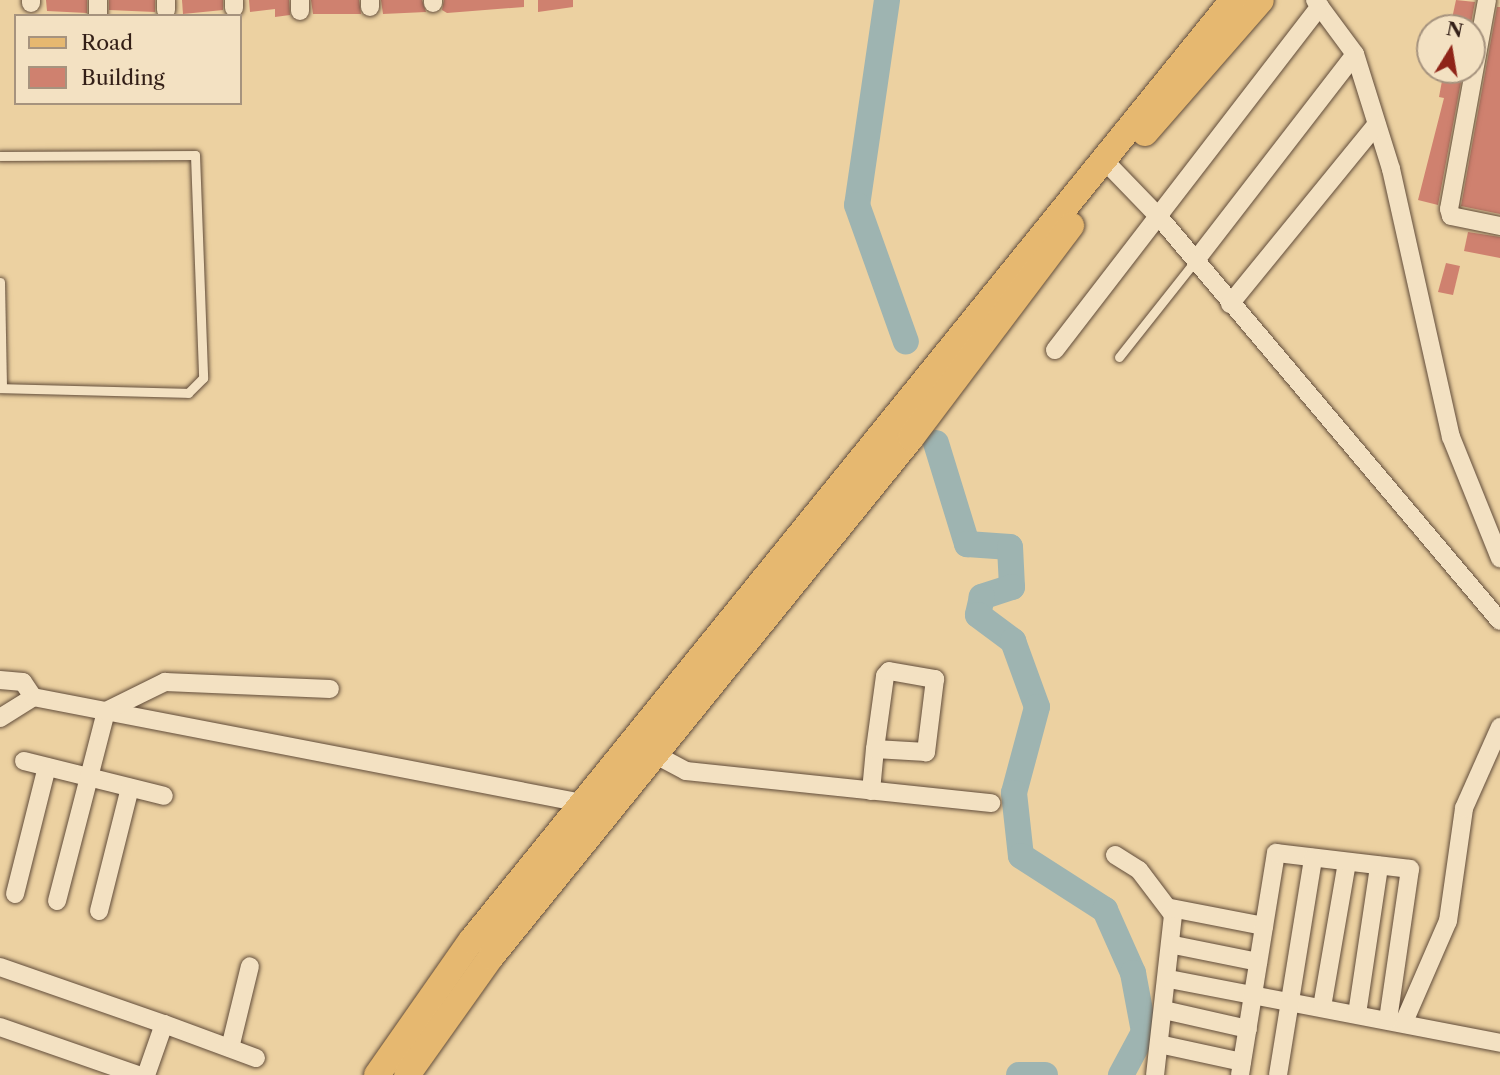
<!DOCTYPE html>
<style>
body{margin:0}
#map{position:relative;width:1500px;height:1075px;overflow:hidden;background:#ecd1a1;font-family:"Libre Caslon Text",serif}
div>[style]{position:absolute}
.river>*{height:26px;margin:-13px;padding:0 13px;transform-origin:13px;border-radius:13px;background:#9eb4b1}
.building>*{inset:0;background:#cf816f}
.roads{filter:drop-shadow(0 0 2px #614c3a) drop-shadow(0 0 2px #614c3a)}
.lane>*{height:9px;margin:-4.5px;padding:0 4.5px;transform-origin:4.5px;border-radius:4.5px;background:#f3e1c2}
.street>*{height:18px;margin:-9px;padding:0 9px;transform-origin:9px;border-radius:9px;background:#f3e1c2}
.primary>*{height:26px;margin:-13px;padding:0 13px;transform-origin:13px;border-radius:13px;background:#e6b870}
span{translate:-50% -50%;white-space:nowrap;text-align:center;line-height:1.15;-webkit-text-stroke:5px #f3e1c2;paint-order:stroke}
.legend{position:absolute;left:14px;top:14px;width:228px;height:91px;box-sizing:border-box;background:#f3e1c2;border:2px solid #a6937e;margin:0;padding:9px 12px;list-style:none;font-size:21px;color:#331f17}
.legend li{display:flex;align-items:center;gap:14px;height:35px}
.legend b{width:35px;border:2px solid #a6937e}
.north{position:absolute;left:1416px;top:14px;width:70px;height:70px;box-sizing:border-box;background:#f3e1c2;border:2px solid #a6937e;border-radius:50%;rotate:11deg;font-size:19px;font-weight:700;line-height:28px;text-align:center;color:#331f17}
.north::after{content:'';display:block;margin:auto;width:24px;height:32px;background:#8f2418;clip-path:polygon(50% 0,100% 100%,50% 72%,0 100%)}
</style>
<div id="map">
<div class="river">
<div style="left:887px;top:0;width:207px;rotate:98.3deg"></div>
<div style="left:857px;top:205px;width:145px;rotate:70.3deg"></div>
<div style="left:936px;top:443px;width:106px;rotate:72.9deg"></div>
<div style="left:967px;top:544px;width:43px;rotate:4deg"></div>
<div style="left:1010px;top:547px;width:40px;rotate:87.1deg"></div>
<div style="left:1012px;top:587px;width:32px;rotate:162deg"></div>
<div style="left:982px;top:597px;width:18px;rotate:103deg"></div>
<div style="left:978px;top:615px;width:44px;rotate:36.6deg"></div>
<div style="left:1013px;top:641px;width:70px;rotate:70deg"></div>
<div style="left:1037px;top:707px;width:89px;rotate:105deg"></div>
<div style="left:1014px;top:793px;width:63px;rotate:83.7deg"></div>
<div style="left:1021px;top:856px;width:100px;rotate:32.7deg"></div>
<div style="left:1105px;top:910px;width:69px;rotate:66deg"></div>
<div style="left:1133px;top:973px;width:60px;rotate:79.4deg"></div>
<div style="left:1144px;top:1032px;width:49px;rotate:118.1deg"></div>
<div style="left:1019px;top:1075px;width:26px"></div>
</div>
<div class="building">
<div style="clip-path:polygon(46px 0,87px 0,87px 13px,47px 11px)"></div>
<div style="clip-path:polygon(109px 0,155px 0,155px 12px,109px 10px)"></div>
<div style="clip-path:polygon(182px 0,223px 0,223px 10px,183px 14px)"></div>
<div style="clip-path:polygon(249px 0,289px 0,290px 15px,275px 17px,275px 9px,250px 12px)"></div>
<div style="clip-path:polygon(311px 0,359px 0,361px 14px,313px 14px)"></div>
<div style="clip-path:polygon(381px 0,422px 0,426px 12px,383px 14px)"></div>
<div style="clip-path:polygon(444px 0,524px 0,524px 7px,447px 13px,442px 10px)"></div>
<div style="clip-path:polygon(538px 0,573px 0,573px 7px,538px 12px)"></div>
<div style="clip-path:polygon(1456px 0,1475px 2px,1470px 28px,1450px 28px)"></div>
<div style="clip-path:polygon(1497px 7px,1500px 7px,1500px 214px,1461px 206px)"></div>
<div style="clip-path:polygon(1444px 70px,1463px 71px,1438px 205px,1418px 200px,1444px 98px,1439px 97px)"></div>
<div style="clip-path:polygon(1468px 232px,1500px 237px,1500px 258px,1464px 251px)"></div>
<div style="clip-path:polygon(1446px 263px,1460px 266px,1453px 295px,1438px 292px)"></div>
</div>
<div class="roads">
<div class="lane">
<div style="left:0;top:156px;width:195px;rotate:-0.3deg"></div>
<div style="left:195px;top:155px;width:223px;rotate:87.9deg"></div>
<div style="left:203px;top:378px;width:21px;rotate:135deg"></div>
<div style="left:188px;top:393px;width:188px;rotate:-178.5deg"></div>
<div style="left:0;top:282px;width:106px;rotate:88.9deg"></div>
<div style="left:1119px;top:357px;width:124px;rotate:-51.6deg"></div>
</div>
<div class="street">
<div style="left:166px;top:0;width:10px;rotate:90deg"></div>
<div style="left:234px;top:0;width:8px;rotate:90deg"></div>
<div style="left:370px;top:0;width:7px;rotate:90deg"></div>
<div style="left:433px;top:0;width:3px;rotate:90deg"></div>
<div style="left:1315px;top:0;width:67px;rotate:53.5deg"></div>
<div style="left:1355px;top:54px;width:121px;rotate:72.6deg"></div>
<div style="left:1391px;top:169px;width:275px;rotate:77.4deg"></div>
<div style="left:1451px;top:437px;width:131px;rotate:68deg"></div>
<div style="left:1487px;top:0;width:212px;rotate:100.3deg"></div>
<div style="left:1449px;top:209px;width:7px;rotate:74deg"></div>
<div style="left:1451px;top:216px;width:50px;rotate:11.5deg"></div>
<div style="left:31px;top:3px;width:3px;rotate:-90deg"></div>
<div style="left:300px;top:11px;width:11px;rotate:-90deg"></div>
<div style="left:98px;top:15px;width:15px;rotate:-90deg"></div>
<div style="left:1102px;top:158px;width:83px;rotate:46deg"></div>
<div style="left:1160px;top:218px;width:527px;rotate:49.85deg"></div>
<div style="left:1196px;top:260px;width:260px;rotate:-52.3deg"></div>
<div style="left:1230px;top:304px;width:232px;rotate:-50.8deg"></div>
<div style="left:1055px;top:350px;width:434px;rotate:-52.4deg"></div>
<div style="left:0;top:680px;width:23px;rotate:5deg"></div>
<div style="left:23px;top:682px;width:18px;rotate:56deg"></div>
<div style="left:0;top:718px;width:39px;rotate:-32deg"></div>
<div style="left:33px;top:697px;width:569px;rotate:10.93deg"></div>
<div style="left:656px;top:755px;width:34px;rotate:28deg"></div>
<div style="left:686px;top:771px;width:307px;rotate:6deg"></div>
<div style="left:24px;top:761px;width:144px;rotate:14deg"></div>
<div style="left:871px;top:791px;width:42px;rotate:-84.6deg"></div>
<div style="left:875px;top:749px;width:74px;rotate:-82.2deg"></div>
<div style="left:885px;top:676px;width:6px;rotate:-51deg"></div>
<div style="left:889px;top:671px;width:47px;rotate:9.9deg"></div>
<div style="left:935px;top:679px;width:74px;rotate:97deg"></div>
<div style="left:926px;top:752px;width:51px;rotate:-176.6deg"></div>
<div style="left:1115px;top:855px;width:28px;rotate:32deg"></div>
<div style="left:1139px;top:870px;width:56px;rotate:52.9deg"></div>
<div style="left:1173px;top:915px;width:161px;rotate:96.4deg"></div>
<div style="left:15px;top:894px;width:131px;rotate:-75.9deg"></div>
<div style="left:57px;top:901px;width:196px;rotate:-75.5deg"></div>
<div style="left:106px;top:711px;width:66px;rotate:-26.2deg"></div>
<div style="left:165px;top:682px;width:165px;rotate:2.4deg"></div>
<div style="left:1171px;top:908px;width:95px;rotate:11deg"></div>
<div style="left:99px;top:911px;width:127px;rotate:-75.9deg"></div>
<div style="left:1174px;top:945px;width:86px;rotate:11.4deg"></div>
<div style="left:0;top:967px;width:174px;rotate:19.2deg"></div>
<div style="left:164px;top:1024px;width:54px;rotate:109.4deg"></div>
<div style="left:1169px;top:979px;width:337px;rotate:10.9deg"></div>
<div style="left:1322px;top:1007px;width:147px;rotate:-80.2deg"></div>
<div style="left:1164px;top:1010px;width:86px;rotate:12.7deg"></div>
<div style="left:1357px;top:1014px;width:150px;rotate:-81.5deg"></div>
<div style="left:1404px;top:1022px;width:110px;rotate:-66.5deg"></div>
<div style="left:1448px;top:921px;width:114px;rotate:-81.9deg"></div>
<div style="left:1464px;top:808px;width:89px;rotate:-66deg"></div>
<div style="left:164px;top:1024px;width:98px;rotate:20.3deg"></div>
<div style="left:0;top:1027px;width:146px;rotate:19.2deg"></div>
<div style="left:1159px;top:1044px;width:85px;rotate:12.2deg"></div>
<div style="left:230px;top:1048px;width:84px;rotate:-76.3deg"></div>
<div style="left:1240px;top:1075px;width:225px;rotate:-80.8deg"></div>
<div style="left:1276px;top:853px;width:135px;rotate:6.8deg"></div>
<div style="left:1410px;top:869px;width:153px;rotate:98.3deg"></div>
<div style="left:1278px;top:1075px;width:220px;rotate:-80.8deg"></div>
</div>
<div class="primary">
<div style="left:1145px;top:133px;width:176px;rotate:-48.9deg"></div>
<div style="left:377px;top:1075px;width:164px;rotate:-55deg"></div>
<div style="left:471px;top:941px;width:1211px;rotate:-51deg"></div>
<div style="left:407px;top:1075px;width:145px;rotate:-54.6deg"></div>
<div style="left:491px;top:957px;width:668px;rotate:-51.02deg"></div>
<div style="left:911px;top:438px;width:266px;rotate:-53deg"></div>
</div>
</div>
<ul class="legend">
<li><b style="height:9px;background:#e6b870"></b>Road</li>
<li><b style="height:19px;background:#cf816f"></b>Building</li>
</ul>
<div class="north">N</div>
</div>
